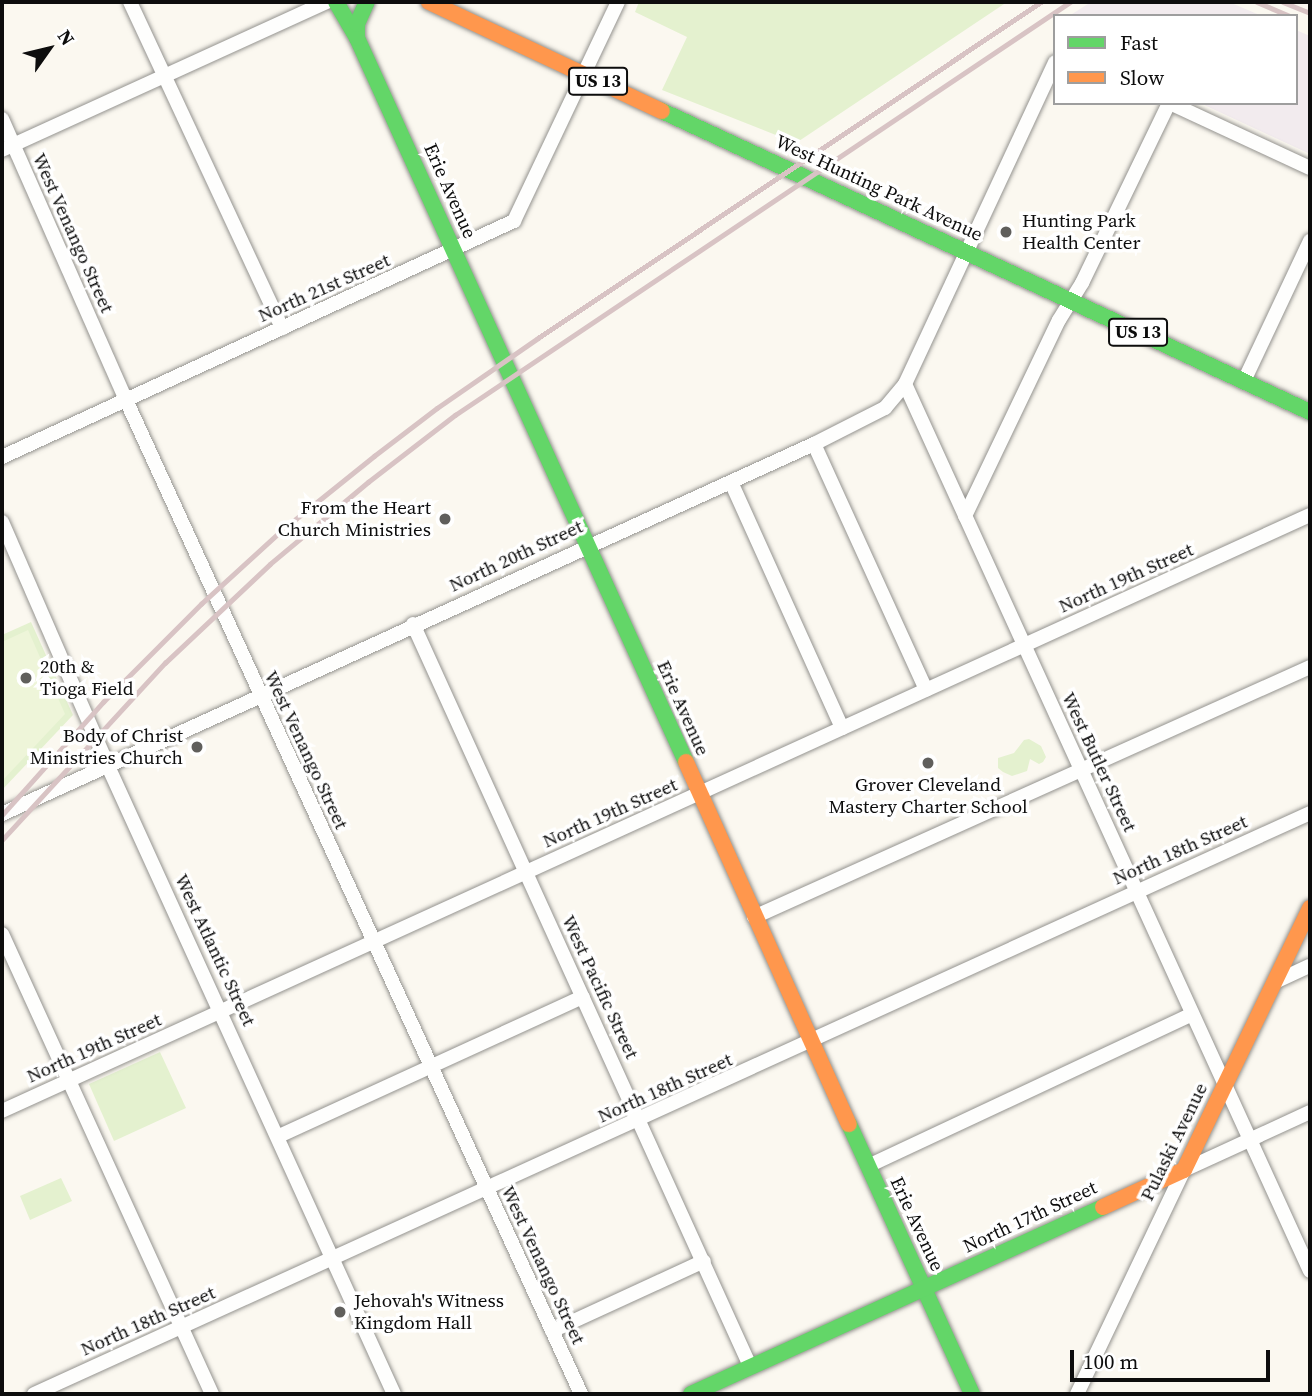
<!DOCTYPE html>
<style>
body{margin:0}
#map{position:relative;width:1312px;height:1396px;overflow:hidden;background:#fbf8f0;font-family:"Source Serif 4",serif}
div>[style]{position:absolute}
.industrial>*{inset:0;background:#f2ebee}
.green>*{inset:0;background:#e4f1cf}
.pitch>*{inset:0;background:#eef5d9}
.roads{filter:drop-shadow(0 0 2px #94938f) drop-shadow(0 0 2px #94938f)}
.street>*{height:14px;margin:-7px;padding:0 7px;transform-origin:7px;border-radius:7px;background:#fefefd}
.fast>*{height:16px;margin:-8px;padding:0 8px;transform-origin:8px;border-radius:8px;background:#63d668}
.slow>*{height:16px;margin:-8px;padding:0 8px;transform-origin:8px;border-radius:8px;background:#ff974d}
.rail>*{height:4.5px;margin:-2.25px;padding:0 2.25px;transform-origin:2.25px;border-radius:2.25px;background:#d8c3c4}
.dots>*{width:19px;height:19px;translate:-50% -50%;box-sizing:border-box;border:4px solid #fff;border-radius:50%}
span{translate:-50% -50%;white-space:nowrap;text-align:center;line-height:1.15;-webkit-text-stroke:7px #fff;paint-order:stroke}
.shield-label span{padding:2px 5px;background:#fff;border:2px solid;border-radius:5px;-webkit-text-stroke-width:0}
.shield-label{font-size:18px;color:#0d0d0d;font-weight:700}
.street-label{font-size:19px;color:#0d0d0d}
.poi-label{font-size:19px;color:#0d0d0d}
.left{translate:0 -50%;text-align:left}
.right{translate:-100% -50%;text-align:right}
.frame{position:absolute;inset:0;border:4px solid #0d0d0d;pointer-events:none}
.legend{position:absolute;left:1053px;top:14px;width:245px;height:91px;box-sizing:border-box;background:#fff;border:2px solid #9e9e9e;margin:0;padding:9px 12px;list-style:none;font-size:21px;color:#0d0d0d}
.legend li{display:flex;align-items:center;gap:14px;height:35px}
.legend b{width:35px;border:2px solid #9e9e9e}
.north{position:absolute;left:14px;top:14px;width:70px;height:70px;-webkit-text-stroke:5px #fff;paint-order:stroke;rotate:56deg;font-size:19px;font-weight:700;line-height:28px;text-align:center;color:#0d0d0d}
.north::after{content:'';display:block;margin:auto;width:24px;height:32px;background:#0d0d0d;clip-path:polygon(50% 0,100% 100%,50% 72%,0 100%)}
.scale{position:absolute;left:1070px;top:1350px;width:200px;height:32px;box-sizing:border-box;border:4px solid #0d0d0d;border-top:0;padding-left:9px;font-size:21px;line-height:24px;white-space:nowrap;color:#0d0d0d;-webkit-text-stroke:5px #fff;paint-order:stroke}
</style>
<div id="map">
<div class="industrial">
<div style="clip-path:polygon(1091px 2px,1229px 2px,1262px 16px,1069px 16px)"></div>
<div style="clip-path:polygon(1296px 30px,1310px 36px,1310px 154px,1200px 103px,1296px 103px)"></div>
</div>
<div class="green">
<div style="clip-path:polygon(639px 2px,1007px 2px,796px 143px,662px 90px,687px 37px,635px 12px)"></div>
<div style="clip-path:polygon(31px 622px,73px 715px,2px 790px,2px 635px)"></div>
<div style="clip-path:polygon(1029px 739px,1041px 746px,1046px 757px,1043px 762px,1039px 764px,1030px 759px,1027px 771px,1012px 776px,1003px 772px,998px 768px,998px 758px,1014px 753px,1024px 740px)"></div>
<div style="clip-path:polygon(160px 1052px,186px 1108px,114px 1141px,89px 1084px)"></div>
<div style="clip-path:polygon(61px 1178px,72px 1201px,30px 1220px,20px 1196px)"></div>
</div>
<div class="pitch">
<div style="clip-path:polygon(28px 630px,65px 714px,2px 781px,2px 642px)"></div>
</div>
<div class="roads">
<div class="street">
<div style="left:130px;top:2px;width:360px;rotate:65deg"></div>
<div style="left:1170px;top:103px;width:154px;rotate:24.9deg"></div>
<div style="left:2px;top:119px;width:307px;rotate:66.2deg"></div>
<div style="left:126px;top:400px;width:1093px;rotate:65.4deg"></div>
<div style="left:2px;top:150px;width:357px;rotate:-24.5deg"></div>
<div style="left:1244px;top:381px;width:155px;rotate:-64.8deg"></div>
<div style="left:905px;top:384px;width:975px;rotate:65.46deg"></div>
<div style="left:814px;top:444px;width:270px;rotate:65.5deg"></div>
<div style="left:2px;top:457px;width:564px;rotate:-24.75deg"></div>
<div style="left:514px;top:221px;width:242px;rotate:-64.6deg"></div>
<div style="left:731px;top:482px;width:270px;rotate:65.7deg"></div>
<div style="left:965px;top:516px;width:217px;rotate:-64.4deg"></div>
<div style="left:1059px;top:320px;width:44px;rotate:-58.1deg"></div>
<div style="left:1082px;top:283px;width:200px;rotate:-64.2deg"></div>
<div style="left:2px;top:522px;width:264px;rotate:66.5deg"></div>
<div style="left:107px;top:764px;width:692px;rotate:65.51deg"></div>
<div style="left:413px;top:624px;width:815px;rotate:65.57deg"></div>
<div style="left:2px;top:814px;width:892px;rotate:-24.5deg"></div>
<div style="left:814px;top:444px;width:80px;rotate:-26.9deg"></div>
<div style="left:885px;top:408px;width:31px;rotate:-50deg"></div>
<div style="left:905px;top:384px;width:355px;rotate:-65deg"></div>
<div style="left:754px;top:917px;width:610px;rotate:-24.21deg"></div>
<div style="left:2px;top:934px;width:506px;rotate:65.46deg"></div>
<div style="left:1275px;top:982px;width:38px;rotate:-25deg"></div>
<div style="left:2px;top:1111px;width:1437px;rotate:-24.5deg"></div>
<div style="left:279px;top:1136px;width:334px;rotate:-24.6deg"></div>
<div style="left:868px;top:1166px;width:358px;rotate:-25.1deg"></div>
<div style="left:552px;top:1331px;width:167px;rotate:-24.7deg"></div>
<div style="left:34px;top:1394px;width:1402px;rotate:-24.48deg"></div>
<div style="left:1077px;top:1394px;width:248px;rotate:-64.5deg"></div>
<div style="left:1184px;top:1170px;width:139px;rotate:-24.7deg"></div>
</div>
<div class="fast">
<div style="left:336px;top:2px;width:42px;rotate:59.7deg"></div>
<div style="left:357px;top:38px;width:795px;rotate:65.56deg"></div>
<div style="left:357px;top:38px;width:14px;rotate:-90deg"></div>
<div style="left:357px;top:24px;width:24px;rotate:-66deg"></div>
<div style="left:662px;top:111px;width:714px;rotate:24.92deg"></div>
<div style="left:849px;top:1124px;width:297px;rotate:65.5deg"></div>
<div style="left:691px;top:1394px;width:452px;rotate:-24.4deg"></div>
</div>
<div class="slow">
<div style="left:429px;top:2px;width:257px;rotate:25.1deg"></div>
<div style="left:686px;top:762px;width:397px;rotate:65.8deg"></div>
<div style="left:1103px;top:1207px;width:89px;rotate:-24.6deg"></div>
<div style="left:1184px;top:1170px;width:291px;rotate:-64.3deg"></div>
</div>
</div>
<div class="rail">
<div style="left:1257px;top:2px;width:36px;rotate:23deg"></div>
<div style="left:1283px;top:2px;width:29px;rotate:22deg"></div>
<div style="left:2px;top:815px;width:152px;rotate:-48.2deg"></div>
<div style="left:103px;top:702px;width:139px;rotate:-45deg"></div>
<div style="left:201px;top:604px;width:110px;rotate:-42.4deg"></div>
<div style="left:282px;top:530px;width:118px;rotate:-38.8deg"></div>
<div style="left:374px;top:456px;width:79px;rotate:-37.3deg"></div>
<div style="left:437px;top:408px;width:123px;rotate:-34.7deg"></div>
<div style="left:538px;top:338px;width:605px;rotate:-33.74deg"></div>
<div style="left:2px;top:840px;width:241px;rotate:-47.4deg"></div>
<div style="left:165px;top:663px;width:144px;rotate:-43.3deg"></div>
<div style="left:270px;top:564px;width:128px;rotate:-39.9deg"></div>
<div style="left:368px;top:482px;width:110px;rotate:-37.6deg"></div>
<div style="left:455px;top:415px;width:741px;rotate:-33.88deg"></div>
</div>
<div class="dots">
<div style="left:1006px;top:232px;background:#605f5c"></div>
<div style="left:445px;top:519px;background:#605f5c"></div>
<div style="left:26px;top:678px;background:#605f5c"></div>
<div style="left:197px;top:747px;background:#605f5c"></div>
<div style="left:928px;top:763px;background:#605f5c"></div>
<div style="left:340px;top:1312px;background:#605f5c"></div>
</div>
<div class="shield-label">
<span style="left:598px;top:81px">US 13</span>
<span style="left:1138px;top:332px">US 13</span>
</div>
<div class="street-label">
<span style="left:879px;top:188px;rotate:25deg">West Hunting Park Avenue</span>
<span style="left:450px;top:191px;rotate:66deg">Erie Avenue</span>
<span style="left:73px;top:233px;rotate:66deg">West Venango Street</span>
<span style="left:324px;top:288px;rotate:-24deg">North 21st Street</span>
<span style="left:516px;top:556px;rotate:-25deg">North 20th Street</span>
<span style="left:1126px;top:578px;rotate:-24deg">North 19th Street</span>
<span style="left:683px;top:708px;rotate:66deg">Erie Avenue</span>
<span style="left:306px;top:750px;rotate:65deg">West Venango Street</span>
<span style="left:1099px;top:762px;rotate:65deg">West Butler Street</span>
<span style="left:610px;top:813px;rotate:-24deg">North 19th Street</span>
<span style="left:1180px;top:850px;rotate:-24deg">North 18th Street</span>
<span style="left:215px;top:950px;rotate:65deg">West Atlantic Street</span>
<span style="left:600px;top:987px;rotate:65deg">West Pacific Street</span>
<span style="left:94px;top:1048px;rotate:-24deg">North 19th Street</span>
<span style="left:665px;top:1088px;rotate:-24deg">North 18th Street</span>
<span style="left:1174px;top:1142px;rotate:-64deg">Pulaski Avenue</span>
<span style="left:1030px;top:1217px;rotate:-25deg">North 17th Street</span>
<span style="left:917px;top:1224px;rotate:65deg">Erie Avenue</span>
<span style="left:543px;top:1265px;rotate:65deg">West Venango Street</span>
<span style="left:148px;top:1321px;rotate:-24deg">North 18th Street</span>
</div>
<div class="poi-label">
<span class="left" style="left:1022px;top:232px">Hunting Park<br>Health Center</span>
<span class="right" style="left:431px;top:519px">From the Heart<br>Church Ministries</span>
<span class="left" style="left:40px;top:678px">20th &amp;<br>Tioga Field</span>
<span class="right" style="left:183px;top:747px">Body of Christ<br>Ministries Church</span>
<span style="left:928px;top:796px">Grover Cleveland<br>Mastery Charter School</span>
<span class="left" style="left:354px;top:1312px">Jehovah's Witness<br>Kingdom Hall</span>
</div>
<div class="frame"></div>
<ul class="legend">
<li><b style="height:9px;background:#63d668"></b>Fast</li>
<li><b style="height:9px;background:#ff974d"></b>Slow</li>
</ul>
<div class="north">N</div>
<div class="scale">100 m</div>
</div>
